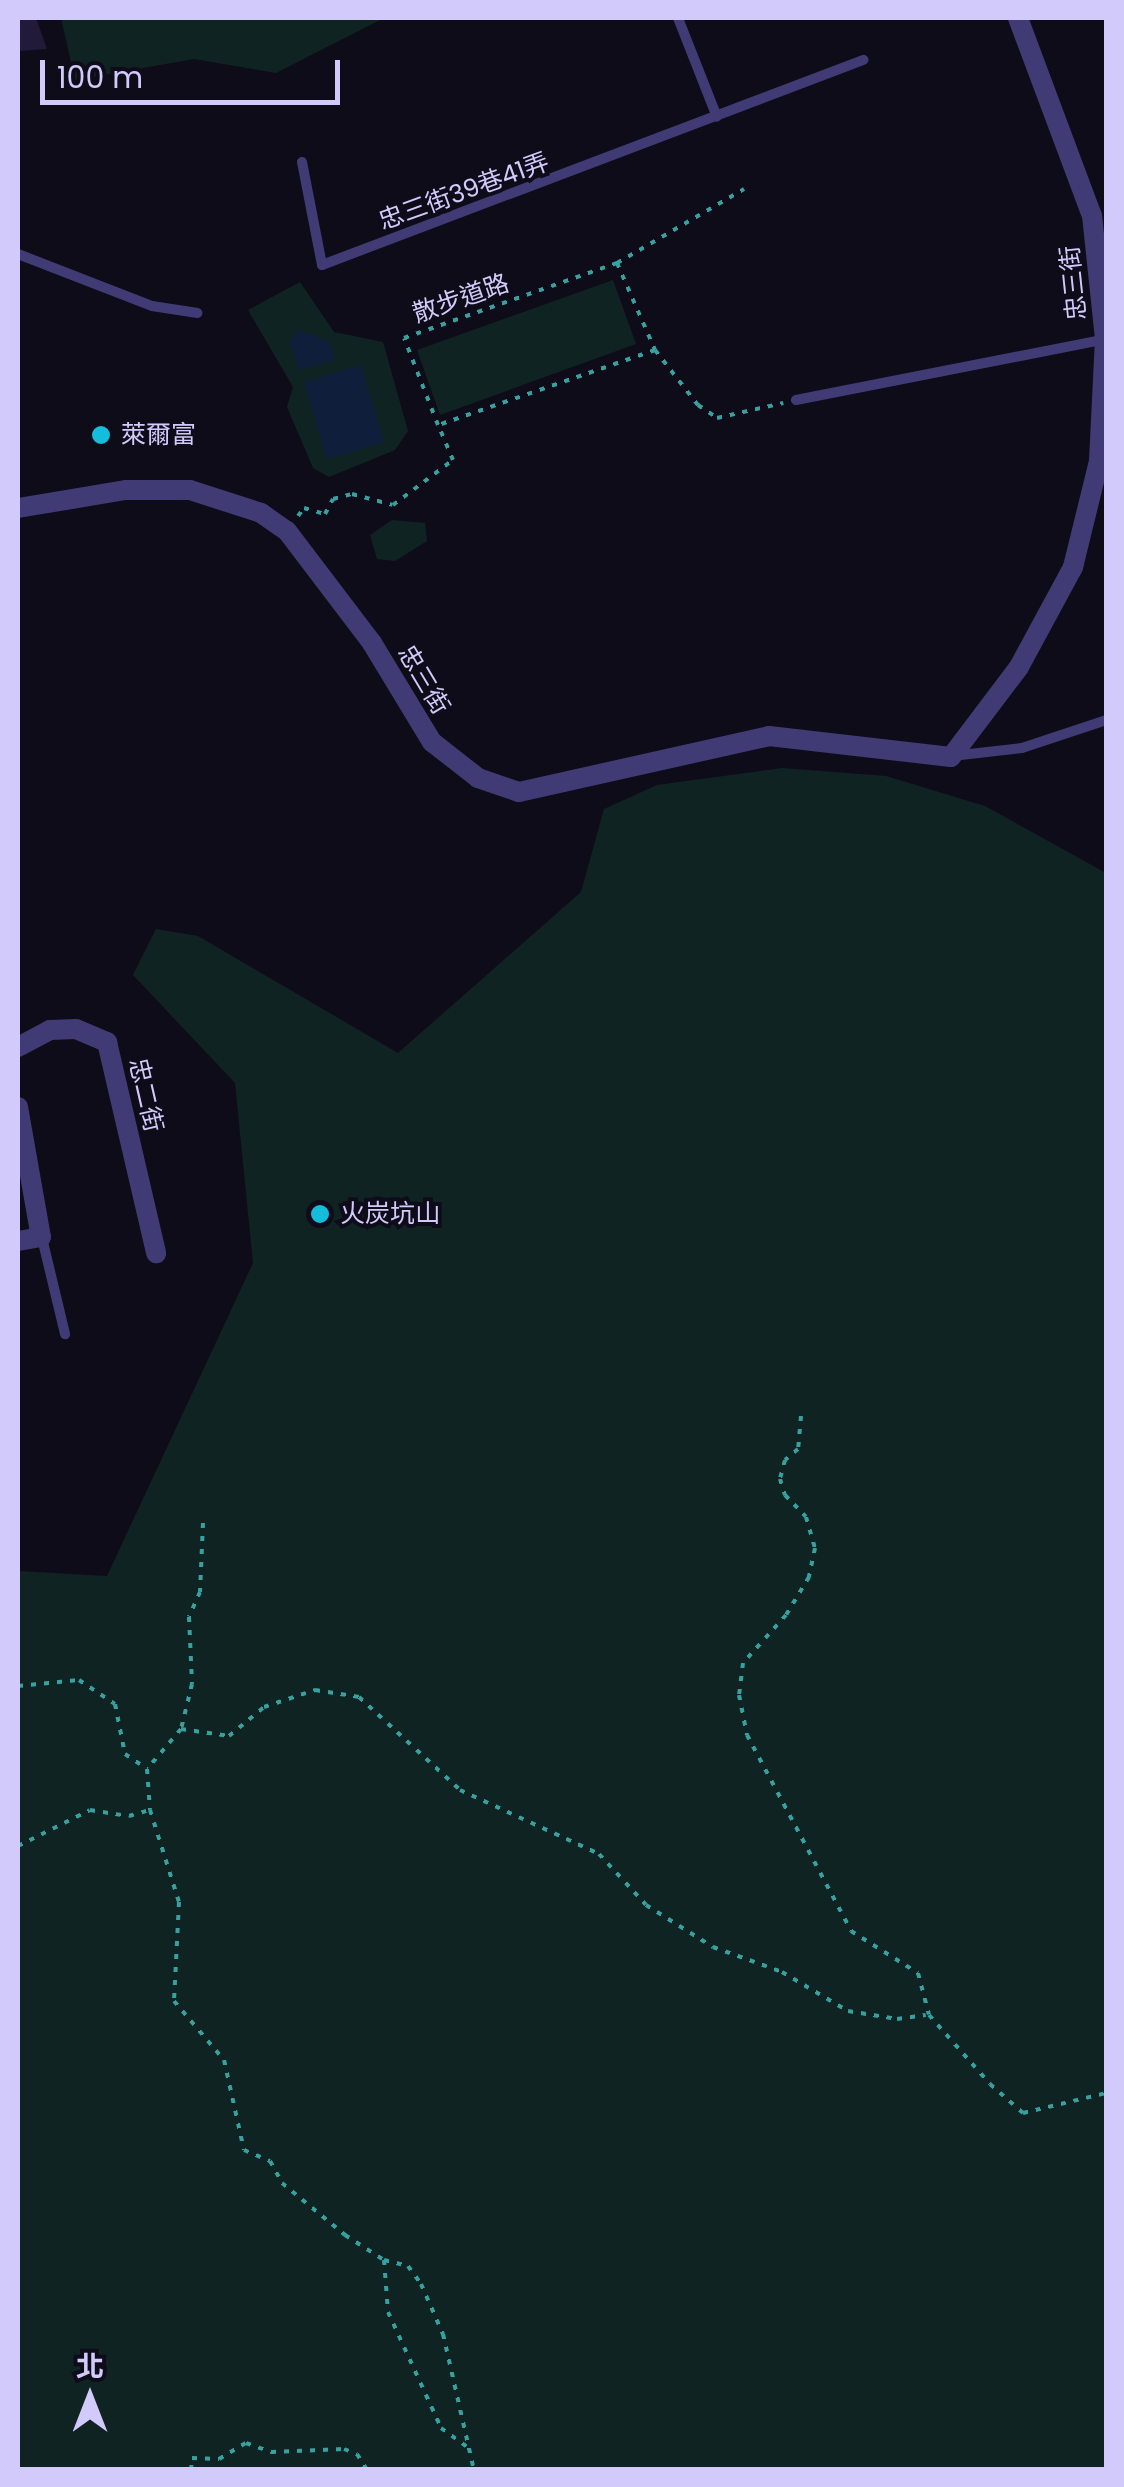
<!DOCTYPE html>
<meta charset="utf-8">
<style>
body{margin:0}
#map{position:relative;width:1124px;height:2487px;overflow:hidden;background:#0f0c1a;font-family:Poppins,"Noto Sans TC",sans-serif}
div>[style]{position:absolute}
.green>*{inset:0;background:#102323}
.water>*{inset:0;background:#0f1e3b}
.building>*{inset:0;background:#221a39}
.path>*{height:4px;margin-top:-2px;transform-origin:0;background:repeating-linear-gradient(90deg,#37a1a0 0 5px,transparent 0 13px)}
.service>*{height:10px;margin:-5px;padding:0 5px;transform-origin:5px;border-radius:5px;background:#413b75}
.minor>*{height:20px;margin:-10px;padding:0 10px;transform-origin:10px;border-radius:10px;background:#413b75}
.dots>*{width:28px;height:28px;translate:-50% -50%;box-sizing:border-box;border:5px solid #0f0c1a;border-radius:50%}
span{translate:-50% -50%;white-space:nowrap;text-align:center;line-height:1.15;-webkit-text-stroke:8px #0f0c1a;paint-order:stroke}
.street-label{font-size:25px;color:#d2cafa}
.poi-label{font-size:25px;color:#d2cafa}
.left{translate:0 -50%;text-align:left}
.frame{position:absolute;inset:0;border:20px solid #d2cafa;pointer-events:none}
.north{position:absolute;left:40px;top:2347px;width:100px;height:100px;-webkit-text-stroke:8px #0f0c1a;paint-order:stroke;rotate:0deg;font-size:28px;font-weight:700;line-height:40px;text-align:center;color:#d2cafa}
.north::after{content:'';display:block;margin:auto;width:35px;height:45px;background:#d2cafa;clip-path:polygon(50% 0,100% 100%,50% 72%,0 100%)}
.scale{position:absolute;left:40px;top:60px;width:300px;height:45px;box-sizing:border-box;border:5px solid #d2cafa;border-top:0;padding-left:12px;font-size:30px;line-height:35px;white-space:nowrap;color:#d2cafa;-webkit-text-stroke:8px #0f0c1a;paint-order:stroke}
</style>
<div id="map">
<div class="green">
<div style="clip-path:polygon(61px 18px,384px 18px,276px 73px,194px 59px,75px 80px)"></div>
<div style="clip-path:polygon(613px 280px,636px 344px,440px 415px,417px 350px)"></div>
<div style="clip-path:polygon(300px 282px,334px 332px,383px 342px,408px 431px,395px 450px,329px 477px,313px 468px,287px 407px,293px 387px,248px 310px)"></div>
<div style="clip-path:polygon(392px 520px,425px 523px,427px 541px,395px 561px,377px 559px,370px 535px)"></div>
<div style="clip-path:polygon(782px 768px,886px 776px,985px 806px,1106px 873px,1106px 2469px,18px 2469px,18px 1571px,107px 1576px,253px 1263px,235px 1083px,133px 975px,156px 929px,198px 936px,398px 1053px,581px 892px,604px 809px,657px 785px)"></div>
</div>
<div class="water">
<div style="clip-path:polygon(299px 330px,330px 342px,335px 360px,299px 370px,290px 341px)"></div>
<div style="clip-path:polygon(361px 365px,384px 442px,327px 459px,304px 382px)"></div>
</div>
<div class="building">
<div style="clip-path:polygon(18px 18px,36px 18px,47px 49px,18px 51px)"></div>
</div>
<div class="path">
<div style="left:617px;top:263px;width:95px;rotate:66.4deg"></div>
<div style="left:655px;top:350px;width:230px;rotate:160.9deg"></div>
<div style="left:438px;top:425px;width:93px;rotate:-111.3deg"></div>
<div style="left:404px;top:338px;width:226px;rotate:-19.4deg"></div>
<div style="left:617px;top:263px;width:147px;rotate:-30.2deg"></div>
<div style="left:655px;top:350px;width:70px;rotate:52deg"></div>
<div style="left:698px;top:405px;width:23px;rotate:34deg"></div>
<div style="left:717px;top:418px;width:68px;rotate:-12.8deg"></div>
<div style="left:298px;top:516px;width:10px;rotate:-53deg"></div>
<div style="left:304px;top:508px;width:22px;rotate:16deg"></div>
<div style="left:325px;top:514px;width:17px;rotate:-62deg"></div>
<div style="left:333px;top:499px;width:20px;rotate:-15deg"></div>
<div style="left:352px;top:494px;width:42px;rotate:15deg"></div>
<div style="left:393px;top:505px;width:75px;rotate:-36.9deg"></div>
<div style="left:453px;top:460px;width:38px;rotate:-113deg"></div>
<div style="left:801px;top:1416px;width:33px;rotate:95deg"></div>
<div style="left:798px;top:1449px;width:17px;rotate:140deg"></div>
<div style="left:785px;top:1460px;width:20px;rotate:105deg"></div>
<div style="left:780px;top:1479px;width:17px;rotate:73deg"></div>
<div style="left:785px;top:1495px;width:30px;rotate:46deg"></div>
<div style="left:806px;top:1517px;width:32px;rotate:74deg"></div>
<div style="left:815px;top:1548px;width:30px;rotate:102deg"></div>
<div style="left:809px;top:1577px;width:44px;rotate:121.2deg"></div>
<div style="left:786px;top:1615px;width:64px;rotate:131.9deg"></div>
<div style="left:743px;top:1663px;width:32px;rotate:97deg"></div>
<div style="left:739px;top:1695px;width:41px;rotate:78.7deg"></div>
<div style="left:747px;top:1735px;width:222px;rotate:62deg"></div>
<div style="left:851px;top:1931px;width:79px;rotate:32.1deg"></div>
<div style="left:918px;top:1973px;width:43px;rotate:75.3deg"></div>
<div style="left:929px;top:2015px;width:92px;rotate:48.5deg"></div>
<div style="left:990px;top:2084px;width:44px;rotate:41.3deg"></div>
<div style="left:1023px;top:2113px;width:85px;rotate:-13.5deg"></div>
<div style="left:203px;top:1523px;width:69px;rotate:92.5deg"></div>
<div style="left:200px;top:1592px;width:27px;rotate:114deg"></div>
<div style="left:189px;top:1617px;width:67px;rotate:87.4deg"></div>
<div style="left:192px;top:1684px;width:46px;rotate:103.7deg"></div>
<div style="left:181px;top:1729px;width:52px;rotate:130.4deg"></div>
<div style="left:147px;top:1769px;width:41px;rotate:85.8deg"></div>
<div style="left:150px;top:1810px;width:96px;rotate:72.5deg"></div>
<div style="left:179px;top:1902px;width:99px;rotate:92.9deg"></div>
<div style="left:174px;top:2001px;width:77px;rotate:49.7deg"></div>
<div style="left:224px;top:2060px;width:92px;rotate:77.5deg"></div>
<div style="left:244px;top:2150px;width:28px;rotate:23deg"></div>
<div style="left:270px;top:2161px;width:25px;rotate:61deg"></div>
<div style="left:282px;top:2183px;width:82px;rotate:39.5deg"></div>
<div style="left:345px;top:2235px;width:46px;rotate:32.7deg"></div>
<div style="left:384px;top:2260px;width:25px;rotate:14deg"></div>
<div style="left:408px;top:2266px;width:22px;rotate:54deg"></div>
<div style="left:421px;top:2284px;width:55px;rotate:66.3deg"></div>
<div style="left:443px;top:2334px;width:139px;rotate:77.2deg"></div>
<div style="left:18px;top:1686px;width:61px;rotate:-5.6deg"></div>
<div style="left:79px;top:1680px;width:43px;rotate:33.7deg"></div>
<div style="left:115px;top:1704px;width:51px;rotate:78.7deg"></div>
<div style="left:125px;top:1754px;width:27px;rotate:34deg"></div>
<div style="left:181px;top:1729px;width:49px;rotate:8.3deg"></div>
<div style="left:229px;top:1736px;width:45px;rotate:-39.6deg"></div>
<div style="left:264px;top:1707px;width:54px;rotate:-18.4deg"></div>
<div style="left:315px;top:1690px;width:45px;rotate:9deg"></div>
<div style="left:359px;top:1697px;width:137px;rotate:42.6deg"></div>
<div style="left:460px;top:1790px;width:153px;rotate:24.7deg"></div>
<div style="left:599px;top:1854px;width:69px;rotate:47.3deg"></div>
<div style="left:646px;top:1905px;width:79px;rotate:32.1deg"></div>
<div style="left:713px;top:1947px;width:73px;rotate:19.9deg"></div>
<div style="left:782px;top:1972px;width:77px;rotate:30.6deg"></div>
<div style="left:848px;top:2011px;width:50px;rotate:9.3deg"></div>
<div style="left:897px;top:2019px;width:29px;rotate:-8deg"></div>
<div style="left:18px;top:1846px;width:80px;rotate:-26.6deg"></div>
<div style="left:90px;top:1810px;width:39px;rotate:9deg"></div>
<div style="left:129px;top:1816px;width:22px;rotate:-16deg"></div>
<div style="left:384px;top:2260px;width:52px;rotate:85.6deg"></div>
<div style="left:388px;top:2312px;width:128px;rotate:65.4deg"></div>
<div style="left:441px;top:2428px;width:34px;rotate:36deg"></div>
<div style="left:191px;top:2470px;width:12px;rotate:-85deg"></div>
<div style="left:192px;top:2458px;width:27px;rotate:2deg"></div>
<div style="left:219px;top:2459px;width:31px;rotate:-31deg"></div>
<div style="left:246px;top:2443px;width:27px;rotate:20deg"></div>
<div style="left:271px;top:2452px;width:73px;rotate:-2.4deg"></div>
<div style="left:344px;top:2449px;width:14px;rotate:21deg"></div>
<div style="left:357px;top:2454px;width:19px;rotate:58deg"></div>
<div style="left:380px;top:2470px;width:33px"></div>
</div>
<div class="service">
<div style="left:678px;top:18px;width:106px;rotate:68.5deg"></div>
<div style="left:302px;top:162px;width:105px;rotate:79deg"></div>
<div style="left:322px;top:265px;width:579px;rotate:-20.75deg"></div>
<div style="left:18px;top:254px;width:144px;rotate:21.2deg"></div>
<div style="left:152px;top:306px;width:46px;rotate:8.8deg"></div>
<div style="left:796px;top:400px;width:316px;rotate:-11.1deg"></div>
<div style="left:952px;top:756px;width:70px;rotate:-6.5deg"></div>
<div style="left:1022px;top:748px;width:89px;rotate:-18.4deg"></div>
<div style="left:42px;top:1238px;width:99px;rotate:76.5deg"></div>
</div>
<div class="minor">
<div style="left:18px;top:508px;width:109px;rotate:-9.5deg"></div>
<div style="left:126px;top:490px;width:64px"></div>
<div style="left:190px;top:490px;width:75px;rotate:17.9deg"></div>
<div style="left:261px;top:513px;width:32px;rotate:35deg"></div>
<div style="left:287px;top:531px;width:141px;rotate:52.8deg"></div>
<div style="left:372px;top:643px;width:116px;rotate:58.8deg"></div>
<div style="left:432px;top:742px;width:58px;rotate:38deg"></div>
<div style="left:478px;top:778px;width:43px;rotate:18.9deg"></div>
<div style="left:519px;top:792px;width:256px;rotate:-12.6deg"></div>
<div style="left:769px;top:736px;width:183px;rotate:6.6deg"></div>
<div style="left:951px;top:757px;width:113px;rotate:-52.9deg"></div>
<div style="left:1019px;top:667px;width:114px;rotate:-61.6deg"></div>
<div style="left:1073px;top:567px;width:109px;rotate:-76.2deg"></div>
<div style="left:1099px;top:461px;width:122px;rotate:-87.2deg"></div>
<div style="left:1105px;top:339px;width:124px;rotate:-96deg"></div>
<div style="left:1092px;top:216px;width:211px;rotate:-110.5deg"></div>
<div style="left:18px;top:1047px;width:36px;rotate:-28deg"></div>
<div style="left:50px;top:1030px;width:26px;rotate:-2deg"></div>
<div style="left:76px;top:1029px;width:34px;rotate:23deg"></div>
<div style="left:107px;top:1042px;width:217px;rotate:76.9deg"></div>
<div style="left:18px;top:1107px;width:132px;rotate:80deg"></div>
<div style="left:41px;top:1237px;width:23px;rotate:170deg"></div>
</div>
<div class="dots">
<div style="left:101px;top:435px;background:#14bddc"></div>
<div style="left:320px;top:1214px;background:#14bddc"></div>
</div>
<div class="street-label">
<span style="left:464px;top:192px;rotate:-20deg">忠三街39巷41弄</span>
<span style="left:1074px;top:283px;rotate:-96deg">忠三街</span>
<span style="left:461px;top:299px;rotate:-19deg">散步道路</span>
<span style="left:423px;top:680px;rotate:59deg">忠三街</span>
<span style="left:145px;top:1095px;rotate:77deg">忠二街</span>
</div>
<div class="poi-label">
<span class="left" style="left:121px;top:435px">萊爾富</span>
<span class="left" style="left:340px;top:1214px">火炭坑山</span>
</div>
<div class="frame"></div>
<div class="north">北</div>
<div class="scale">100 m</div>
</div>
